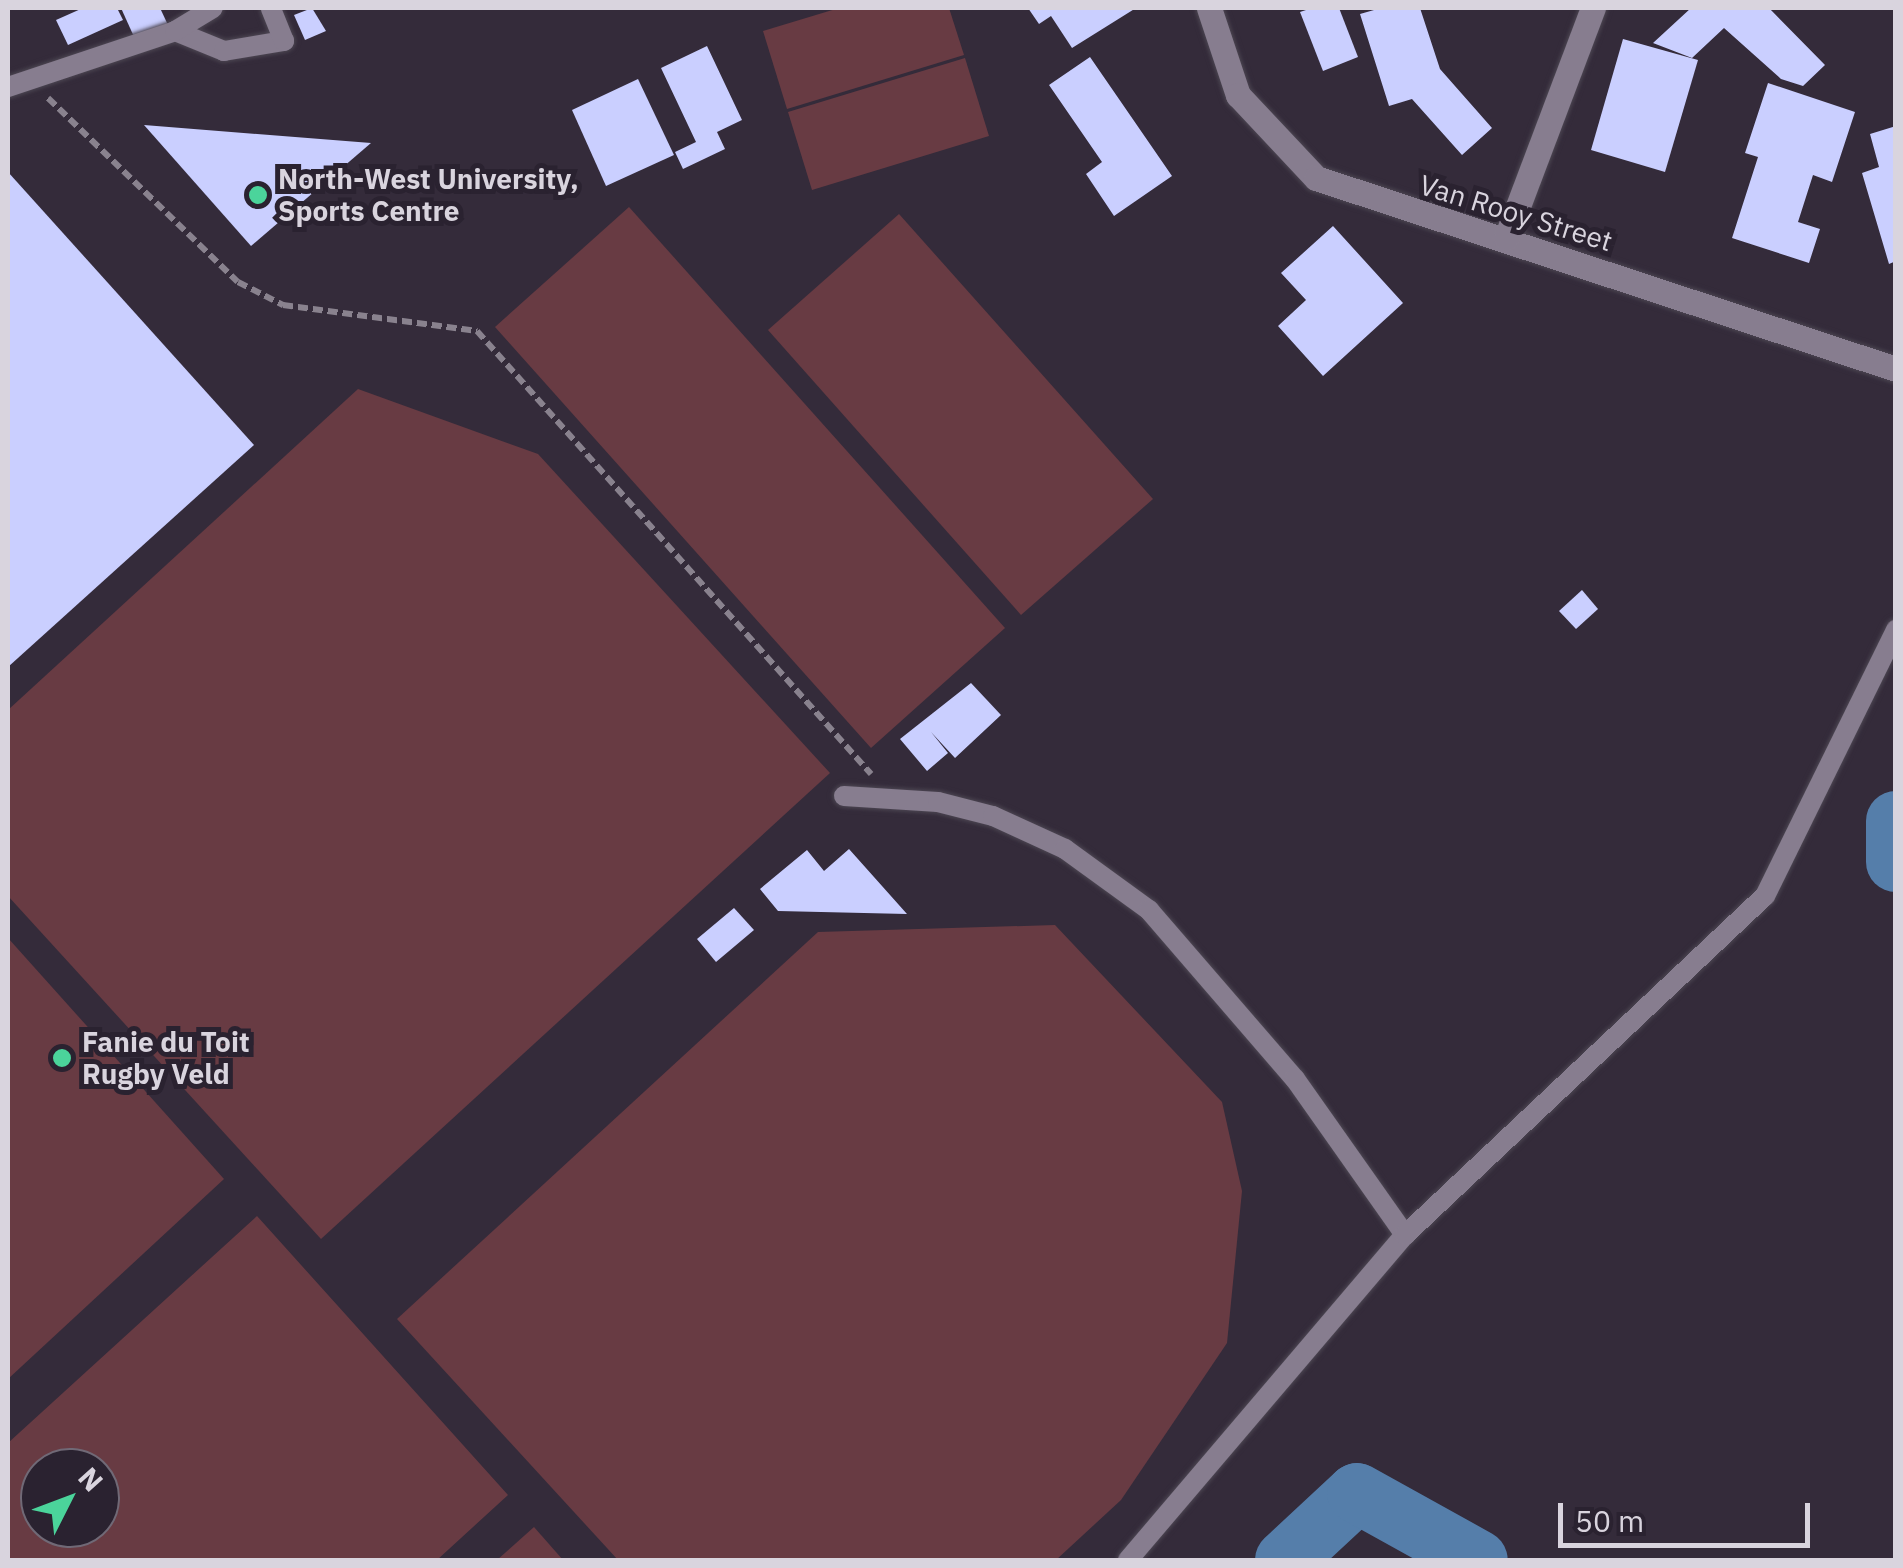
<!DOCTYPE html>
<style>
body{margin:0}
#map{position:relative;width:1903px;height:1568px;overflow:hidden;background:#342b3a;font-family:"IBM Plex Sans",sans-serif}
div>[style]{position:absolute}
.green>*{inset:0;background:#683b43}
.river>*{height:60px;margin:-30px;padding:0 30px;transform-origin:30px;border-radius:30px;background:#557eaa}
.building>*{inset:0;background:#cacfff}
.path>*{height:6px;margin-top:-3px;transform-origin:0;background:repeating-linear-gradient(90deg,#89828e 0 10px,transparent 0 15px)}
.roads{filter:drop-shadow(0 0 2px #4c4652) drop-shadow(0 0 2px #4c4652)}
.lane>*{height:20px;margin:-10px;padding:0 10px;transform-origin:10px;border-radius:10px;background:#877d8f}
.street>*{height:25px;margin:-12.5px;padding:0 12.5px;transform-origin:12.5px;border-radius:12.5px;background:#877d8f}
.dots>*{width:28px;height:28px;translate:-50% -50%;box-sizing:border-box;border:5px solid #2a2230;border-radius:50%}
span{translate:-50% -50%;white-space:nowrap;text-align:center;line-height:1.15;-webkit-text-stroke:10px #2a2230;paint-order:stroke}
.poi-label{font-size:28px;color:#d9d4de;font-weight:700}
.left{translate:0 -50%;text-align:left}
.street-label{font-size:28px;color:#d9d4de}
.frame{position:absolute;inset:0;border:10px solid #d9d4de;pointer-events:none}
.north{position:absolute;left:20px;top:1448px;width:100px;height:100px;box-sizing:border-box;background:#2a2230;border:2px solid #706976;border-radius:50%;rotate:48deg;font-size:28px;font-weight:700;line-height:40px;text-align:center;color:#d9d4de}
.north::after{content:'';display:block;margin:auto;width:35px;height:45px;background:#4bd49b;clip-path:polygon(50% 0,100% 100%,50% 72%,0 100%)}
.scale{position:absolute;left:1558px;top:1503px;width:252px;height:45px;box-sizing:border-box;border:5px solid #d9d4de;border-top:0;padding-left:12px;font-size:30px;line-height:35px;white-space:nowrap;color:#d9d4de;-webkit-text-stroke:8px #2a2230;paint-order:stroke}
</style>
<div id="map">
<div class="green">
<div style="clip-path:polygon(839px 8px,949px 8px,964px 55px,787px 109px,763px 31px)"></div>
<div style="clip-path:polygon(965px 58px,989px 136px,812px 190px,788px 112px)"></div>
<div style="clip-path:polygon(629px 207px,1005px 628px,871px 748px,495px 327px)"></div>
<div style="clip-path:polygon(899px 214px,1153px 499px,1021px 615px,768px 330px)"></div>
<div style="clip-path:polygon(358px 389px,538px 454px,830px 773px,321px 1239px,8px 896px,8px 710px)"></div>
<div style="clip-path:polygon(1055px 925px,1222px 1102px,1242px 1191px,1227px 1343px,1121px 1500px,1056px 1560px,618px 1560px,397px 1319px,818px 932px)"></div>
<div style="clip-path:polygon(8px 938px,224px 1179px,8px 1379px)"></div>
<div style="clip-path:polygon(evenodd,257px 1216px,508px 1495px,437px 1560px,8px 1560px,8px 1443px,257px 1216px,40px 1468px,100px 1468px,100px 1528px,40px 1528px,40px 1468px)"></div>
<div style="clip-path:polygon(534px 1527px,563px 1560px,497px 1560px)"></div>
</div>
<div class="river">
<div style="left:1896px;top:821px;width:41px;rotate:90deg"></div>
<div style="left:1285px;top:1560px;width:98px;rotate:-42.9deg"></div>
<div style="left:1357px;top:1493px;width:138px;rotate:29deg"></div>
</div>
<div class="building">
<div style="clip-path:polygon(83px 8px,117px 8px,123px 20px,68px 45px,56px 20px)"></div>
<div style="clip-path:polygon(121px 8px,160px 8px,168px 25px,135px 39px)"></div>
<div style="clip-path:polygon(312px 8px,326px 31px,305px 40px,294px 15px)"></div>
<div style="clip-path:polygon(1028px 8px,1136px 8px,1072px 48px,1051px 16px,1039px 24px)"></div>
<div style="clip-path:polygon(1312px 8px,1339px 8px,1358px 57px,1323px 71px,1300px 12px)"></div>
<div style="clip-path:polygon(1381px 8px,1420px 8px,1440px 69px,1492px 128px,1462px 155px,1412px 99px,1389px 106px,1360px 14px)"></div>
<div style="clip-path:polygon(1691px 8px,1769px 8px,1825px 65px,1803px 86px,1781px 79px,1724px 28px,1692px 58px,1653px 43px)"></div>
<div style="clip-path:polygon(1623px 39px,1698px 60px,1665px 172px,1591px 150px)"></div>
<div style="clip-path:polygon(707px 46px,742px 120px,717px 132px,725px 149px,683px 169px,675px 152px,696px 142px,661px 68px)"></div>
<div style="clip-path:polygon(1090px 57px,1172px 176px,1114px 216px,1086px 174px,1102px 162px,1049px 85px)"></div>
<div style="clip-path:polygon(638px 79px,674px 155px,606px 186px,572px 110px)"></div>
<div style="clip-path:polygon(1768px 83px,1855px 112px,1832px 182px,1813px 175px,1798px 222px,1820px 229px,1809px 263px,1732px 238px,1758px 157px,1745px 153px)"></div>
<div style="clip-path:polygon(144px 125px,371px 143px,251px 246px)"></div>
<div style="clip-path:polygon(1896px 126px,1896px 261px,1889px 264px,1862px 173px,1879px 167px,1870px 134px)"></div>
<div style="clip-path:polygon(8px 172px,254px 445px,8px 667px)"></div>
<div style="clip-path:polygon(1333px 226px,1403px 303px,1323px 376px,1278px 326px,1306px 300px,1281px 273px)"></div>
<div style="clip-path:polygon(1582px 590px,1598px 609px,1576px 629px,1559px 611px)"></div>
<div style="clip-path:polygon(971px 683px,1001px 715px,955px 758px,931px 732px,948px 753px,927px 771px,900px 739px)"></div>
<div style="clip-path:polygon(849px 849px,907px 914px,778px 911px,760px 889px,807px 850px,824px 871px)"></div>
<div style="clip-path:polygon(734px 908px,754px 930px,716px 962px,697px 939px)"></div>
</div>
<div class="path">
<div style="left:48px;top:98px;width:264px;rotate:44.1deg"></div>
<div style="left:238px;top:282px;width:51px;rotate:27.1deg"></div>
<div style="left:283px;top:305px;width:196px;rotate:7.6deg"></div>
<div style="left:477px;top:331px;width:593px;rotate:48.35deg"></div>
</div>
<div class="roads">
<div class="lane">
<div style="left:175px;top:31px;width:53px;rotate:22.2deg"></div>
<div style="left:224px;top:51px;width:61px;rotate:-9.5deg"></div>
<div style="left:284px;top:41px;width:35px;rotate:-112deg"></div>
<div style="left:8px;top:87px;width:176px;rotate:-18.5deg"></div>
<div style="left:175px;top:31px;width:44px;rotate:-31.2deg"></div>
<div style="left:844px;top:796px;width:94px;rotate:3.7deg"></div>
<div style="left:938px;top:802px;width:57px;rotate:14.3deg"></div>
<div style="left:993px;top:816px;width:79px;rotate:24.6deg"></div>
<div style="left:1065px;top:849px;width:104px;rotate:36deg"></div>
<div style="left:1149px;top:910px;width:223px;rotate:49.2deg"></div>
<div style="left:1295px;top:1079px;width:191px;rotate:54.8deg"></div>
<div style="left:1128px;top:1560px;width:427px;rotate:-49.6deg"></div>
<div style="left:1405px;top:1235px;width:494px;rotate:-43.3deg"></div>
<div style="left:1765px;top:896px;width:297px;rotate:-63.8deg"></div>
</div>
<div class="street">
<div style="left:1209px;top:8px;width:92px;rotate:71.6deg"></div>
<div style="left:1238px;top:95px;width:114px;rotate:46.8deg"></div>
<div style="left:1316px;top:178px;width:611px;rotate:18.23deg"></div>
<div style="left:1506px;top:238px;width:246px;rotate:-69.3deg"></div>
</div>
</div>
<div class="dots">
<div style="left:258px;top:195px;background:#4bd49b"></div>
<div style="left:62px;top:1058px;background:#4bd49b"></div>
</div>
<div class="poi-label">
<span class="left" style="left:278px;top:195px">North-West University,<br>Sports Centre</span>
<span class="left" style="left:82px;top:1058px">Fanie du Toit<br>Rugby Veld</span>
</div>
<div class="street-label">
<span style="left:1516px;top:213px;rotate:17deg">Van Rooy Street</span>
</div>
<div class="frame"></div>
<div class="north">N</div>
<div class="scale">50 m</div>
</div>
